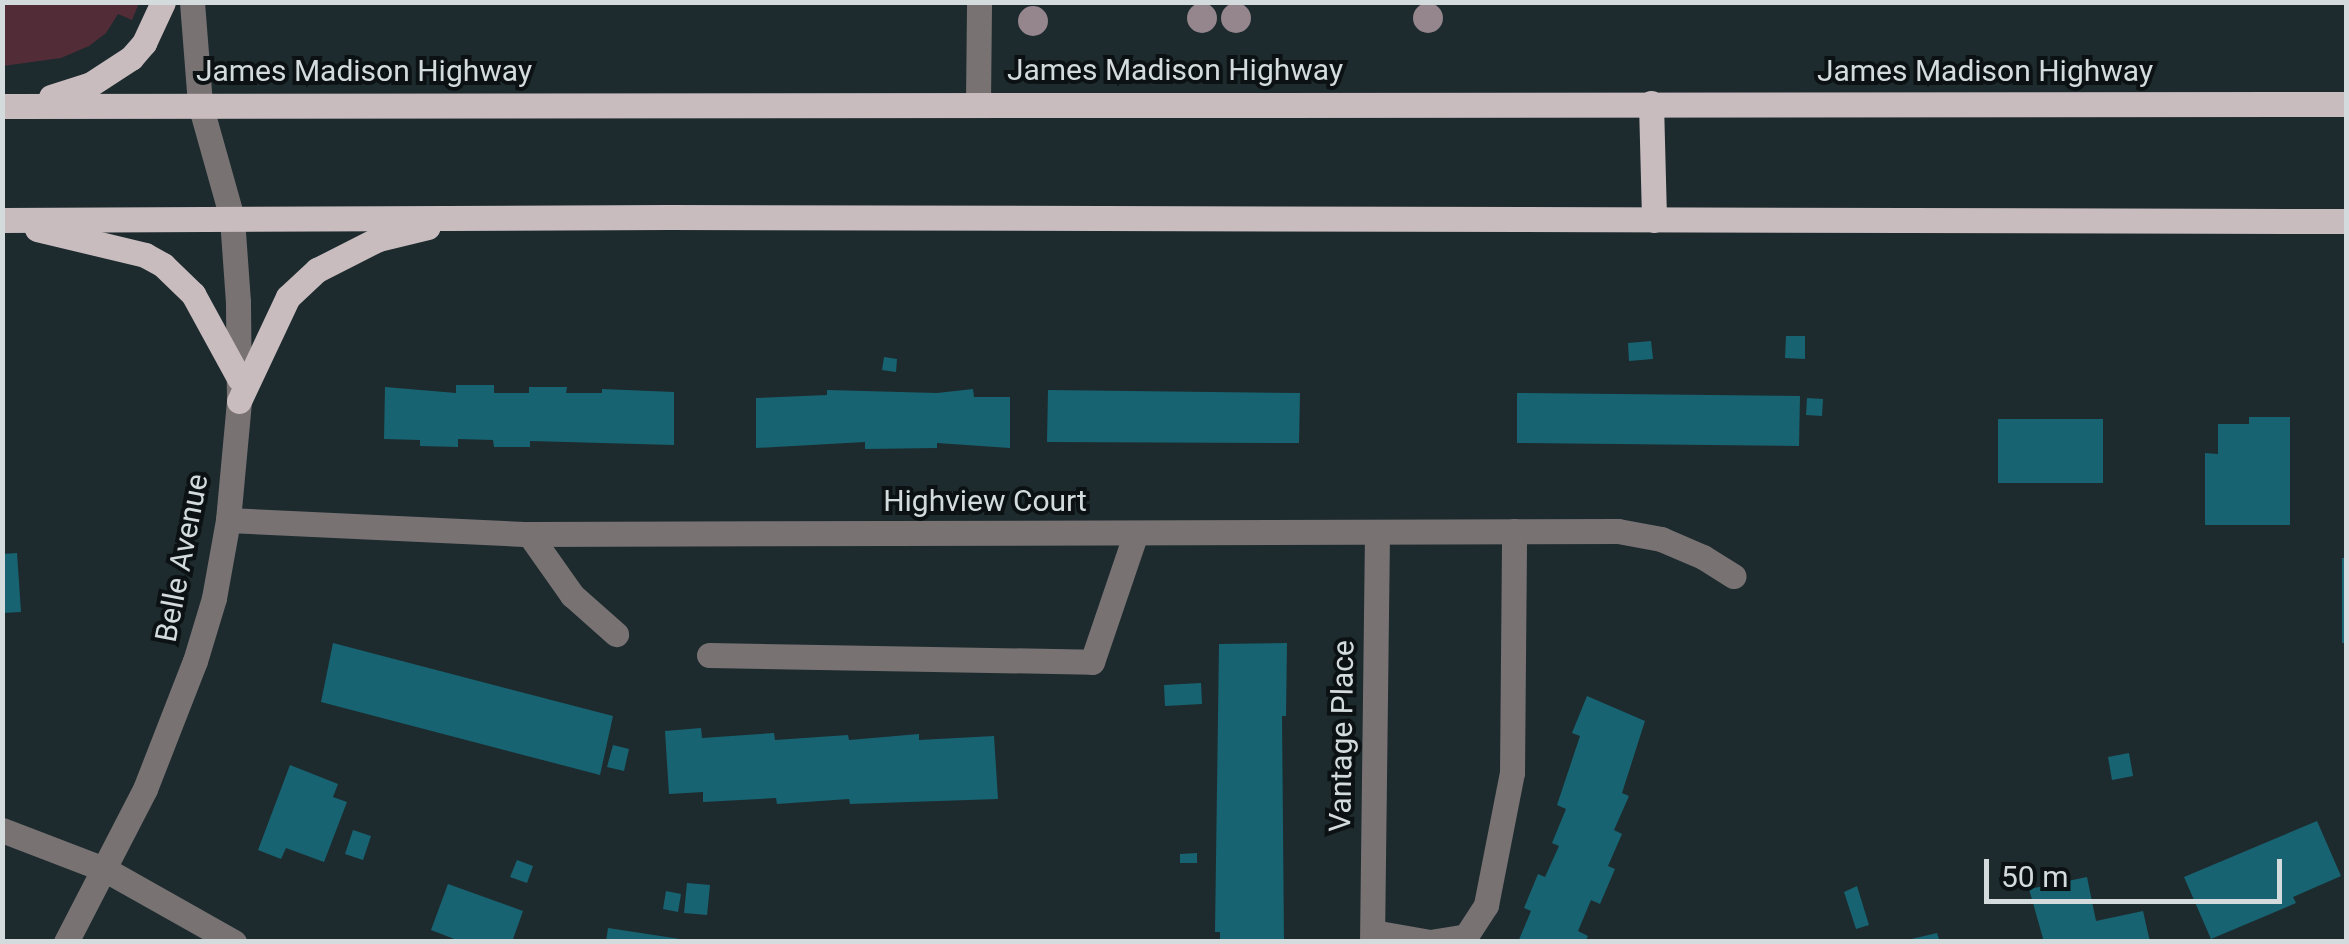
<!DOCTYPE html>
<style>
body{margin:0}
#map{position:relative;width:2349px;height:944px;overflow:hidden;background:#1e2b2e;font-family:Roboto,sans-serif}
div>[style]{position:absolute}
.green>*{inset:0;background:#522c37}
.building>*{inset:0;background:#176371}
.minor>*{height:25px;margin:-12.5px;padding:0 12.5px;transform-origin:12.5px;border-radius:12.5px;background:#787273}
.major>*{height:25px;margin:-12.5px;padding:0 12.5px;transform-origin:12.5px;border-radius:12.5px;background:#c9bcbf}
.trees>*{width:30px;height:30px;margin:-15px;border-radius:50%;background:#94868c}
span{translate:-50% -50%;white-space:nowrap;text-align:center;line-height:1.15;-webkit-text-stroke:8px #0c1213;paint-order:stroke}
.street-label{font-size:30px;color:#d3dbdd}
.frame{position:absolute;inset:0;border:5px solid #d3dbdd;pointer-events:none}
.scale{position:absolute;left:1984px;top:859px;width:298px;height:45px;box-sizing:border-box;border:5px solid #d3dbdd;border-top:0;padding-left:12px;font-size:30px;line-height:35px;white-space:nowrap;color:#d3dbdd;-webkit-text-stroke:8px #0c1213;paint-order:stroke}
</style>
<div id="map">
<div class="green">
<div style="clip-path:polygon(3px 2px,139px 2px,139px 3px,132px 20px,118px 14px,106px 33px,89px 46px,61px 58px,3px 66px)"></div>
</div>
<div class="building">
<div style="clip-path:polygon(1786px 336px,1805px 336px,1805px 359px,1785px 358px)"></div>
<div style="clip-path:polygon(1651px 341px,1653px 359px,1629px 361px,1628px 343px)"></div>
<div style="clip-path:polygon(884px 357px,897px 359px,896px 372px,882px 370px)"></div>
<div style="clip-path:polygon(456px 385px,494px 385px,494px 393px,529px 393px,529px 387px,567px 387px,566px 393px,602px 393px,602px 389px,674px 392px,674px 445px,530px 441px,530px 447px,494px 447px,493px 440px,458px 439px,458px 447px,420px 446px,420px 440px,384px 439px,385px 387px,456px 393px)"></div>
<div style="clip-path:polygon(973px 389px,974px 397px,1010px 397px,1010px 448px,937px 443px,937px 448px,865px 449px,865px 442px,756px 448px,756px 398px,827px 395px,827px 390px,937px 393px)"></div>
<div style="clip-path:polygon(1048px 390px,1300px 393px,1299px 443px,1047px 442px)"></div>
<div style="clip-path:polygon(1517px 393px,1800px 396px,1799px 446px,1517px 443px)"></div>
<div style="clip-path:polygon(1807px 398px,1823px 399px,1822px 416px,1806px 415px)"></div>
<div style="clip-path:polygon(2249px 417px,2290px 417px,2290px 525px,2205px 525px,2205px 453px,2218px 454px,2218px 424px,2249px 424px)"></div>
<div style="clip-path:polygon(1998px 419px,2103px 419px,2103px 483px,1998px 483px)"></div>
<div style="clip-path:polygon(17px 553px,21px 612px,2px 613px,2px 554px)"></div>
<div style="clip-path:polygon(2342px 558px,2346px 558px,2346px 643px,2342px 643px)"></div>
<div style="clip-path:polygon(333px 643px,613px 716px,600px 775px,321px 702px)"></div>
<div style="clip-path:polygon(1287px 643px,1286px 716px,1282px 716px,1284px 942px,1220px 942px,1220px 932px,1215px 932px,1219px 644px)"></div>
<div style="clip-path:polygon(1201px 683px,1202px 704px,1165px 706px,1164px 685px)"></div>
<div style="clip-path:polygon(1587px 696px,1645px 721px,1622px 793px,1629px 796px,1614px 830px,1622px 834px,1608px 866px,1615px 869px,1600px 904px,1591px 900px,1578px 931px,1588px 936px,1585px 942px,1518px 942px,1531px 911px,1524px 908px,1538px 874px,1545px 877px,1559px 846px,1552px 843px,1566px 809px,1557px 805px,1580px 736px,1572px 733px)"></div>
<div style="clip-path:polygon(701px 728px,702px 738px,774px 733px,775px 740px,848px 735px,849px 740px,919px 734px,919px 740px,994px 736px,998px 799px,850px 804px,849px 799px,777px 804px,776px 798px,703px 802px,703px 792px,669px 794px,665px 731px)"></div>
<div style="clip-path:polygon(613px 745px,629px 749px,624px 771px,607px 767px)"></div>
<div style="clip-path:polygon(2129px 753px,2133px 776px,2112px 780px,2108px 757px)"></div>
<div style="clip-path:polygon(290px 765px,338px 784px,333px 797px,347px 802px,324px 862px,286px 848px,281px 859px,258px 850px)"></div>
<div style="clip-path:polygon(2317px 821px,2341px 876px,2293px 897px,2296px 903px,2211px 939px,2184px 877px)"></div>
<div style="clip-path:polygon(353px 830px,371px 836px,363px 860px,345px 854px)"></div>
<div style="clip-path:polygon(1197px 853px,1197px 863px,1180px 863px,1180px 854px)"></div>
<div style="clip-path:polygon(517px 860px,533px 866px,527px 883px,510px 877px)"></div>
<div style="clip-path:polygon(2087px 877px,2096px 921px,2143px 911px,2150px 942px,2044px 942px,2029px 889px)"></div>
<div style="clip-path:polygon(687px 883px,710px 885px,707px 915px,684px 913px)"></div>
<div style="clip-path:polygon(448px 884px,523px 911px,512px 942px,462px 942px,431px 930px)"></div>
<div style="clip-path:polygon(1857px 886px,1869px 925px,1856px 929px,1844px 892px)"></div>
<div style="clip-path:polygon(666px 891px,681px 894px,678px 912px,663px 909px)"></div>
<div style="clip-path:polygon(608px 928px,680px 939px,680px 942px,606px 942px)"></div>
<div style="clip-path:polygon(1937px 933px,1940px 942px,1907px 942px,1907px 940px)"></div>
</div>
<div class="minor">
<div style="left:978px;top:102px;width:100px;rotate:-89.4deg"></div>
<div style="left:228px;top:520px;width:301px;rotate:2.7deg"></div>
<div style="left:529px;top:534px;width:1089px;rotate:-0.16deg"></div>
<div style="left:1618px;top:531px;width:44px;rotate:10.5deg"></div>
<div style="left:1661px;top:539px;width:46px;rotate:23.2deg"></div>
<div style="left:1703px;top:557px;width:36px;rotate:32deg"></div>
<div style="left:529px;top:534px;width:75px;rotate:54.8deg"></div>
<div style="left:572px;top:595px;width:59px;rotate:41.6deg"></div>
<div style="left:709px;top:655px;width:383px;rotate:1deg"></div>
<div style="left:1092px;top:662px;width:136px;rotate:-71.2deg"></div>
<div style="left:2px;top:830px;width:111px;rotate:21deg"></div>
<div style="left:106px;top:870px;width:147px;rotate:29.4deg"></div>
<div style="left:1373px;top:932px;width:58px;rotate:10deg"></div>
<div style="left:66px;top:942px;width:172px;rotate:-62.7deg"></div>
<div style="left:145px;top:789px;width:137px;rotate:-68.7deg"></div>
<div style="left:195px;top:661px;width:66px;rotate:-73.2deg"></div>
<div style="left:214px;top:598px;width:79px;rotate:-79.8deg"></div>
<div style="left:228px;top:520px;width:120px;rotate:-84.7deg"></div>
<div style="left:239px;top:401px;width:99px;rotate:-90.6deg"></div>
<div style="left:238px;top:302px;width:84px;rotate:-94.1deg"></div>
<div style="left:232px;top:218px;width:118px;rotate:-105.7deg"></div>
<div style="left:200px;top:104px;width:102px;rotate:-94.5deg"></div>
<div style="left:1372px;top:942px;width:410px;rotate:-89.3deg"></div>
<div style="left:1430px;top:942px;width:36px;rotate:-9deg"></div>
<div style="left:1466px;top:936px;width:37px;rotate:-57deg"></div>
<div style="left:1486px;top:905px;width:135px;rotate:-78.9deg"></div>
<div style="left:1512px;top:773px;width:242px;rotate:-89.5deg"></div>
</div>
<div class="major">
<div style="left:51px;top:97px;width:42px;rotate:-18deg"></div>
<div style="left:91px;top:84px;width:48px;rotate:-33deg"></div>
<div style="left:131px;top:58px;width:20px;rotate:-49deg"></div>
<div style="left:144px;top:43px;width:45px;rotate:-65.1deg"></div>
<div style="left:1651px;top:103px;width:117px;rotate:88.5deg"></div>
<div style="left:2px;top:106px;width:2344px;rotate:-0.05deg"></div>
<div style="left:2px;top:220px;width:666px;rotate:-0.26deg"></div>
<div style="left:668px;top:217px;width:1678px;rotate:0.14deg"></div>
<div style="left:37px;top:229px;width:111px;rotate:13.5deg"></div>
<div style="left:145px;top:255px;width:21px;rotate:29deg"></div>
<div style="left:163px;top:265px;width:42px;rotate:44deg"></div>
<div style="left:193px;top:294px;width:96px;rotate:61.3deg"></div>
<div style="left:239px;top:401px;width:115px;rotate:-64.8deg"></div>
<div style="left:288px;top:297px;width:40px;rotate:-43deg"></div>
<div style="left:317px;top:270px;width:68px;rotate:-26.9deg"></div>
<div style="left:378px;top:239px;width:51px;rotate:-13.5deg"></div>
</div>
<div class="trees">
<div style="left:1202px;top:18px"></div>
<div style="left:1236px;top:18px"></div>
<div style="left:1428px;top:18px"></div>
<div style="left:1033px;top:21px"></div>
</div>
<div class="street-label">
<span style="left:1175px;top:70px">James Madison Highway</span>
<span style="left:364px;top:71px">James Madison Highway</span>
<span style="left:1985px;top:71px">James Madison Highway</span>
<span style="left:985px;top:501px">Highview Court</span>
<span style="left:182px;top:558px;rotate:-79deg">Belle Avenue</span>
<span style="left:1342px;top:736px;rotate:-89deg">Vantage Place</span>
</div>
<div class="frame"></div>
<div class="scale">50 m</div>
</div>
